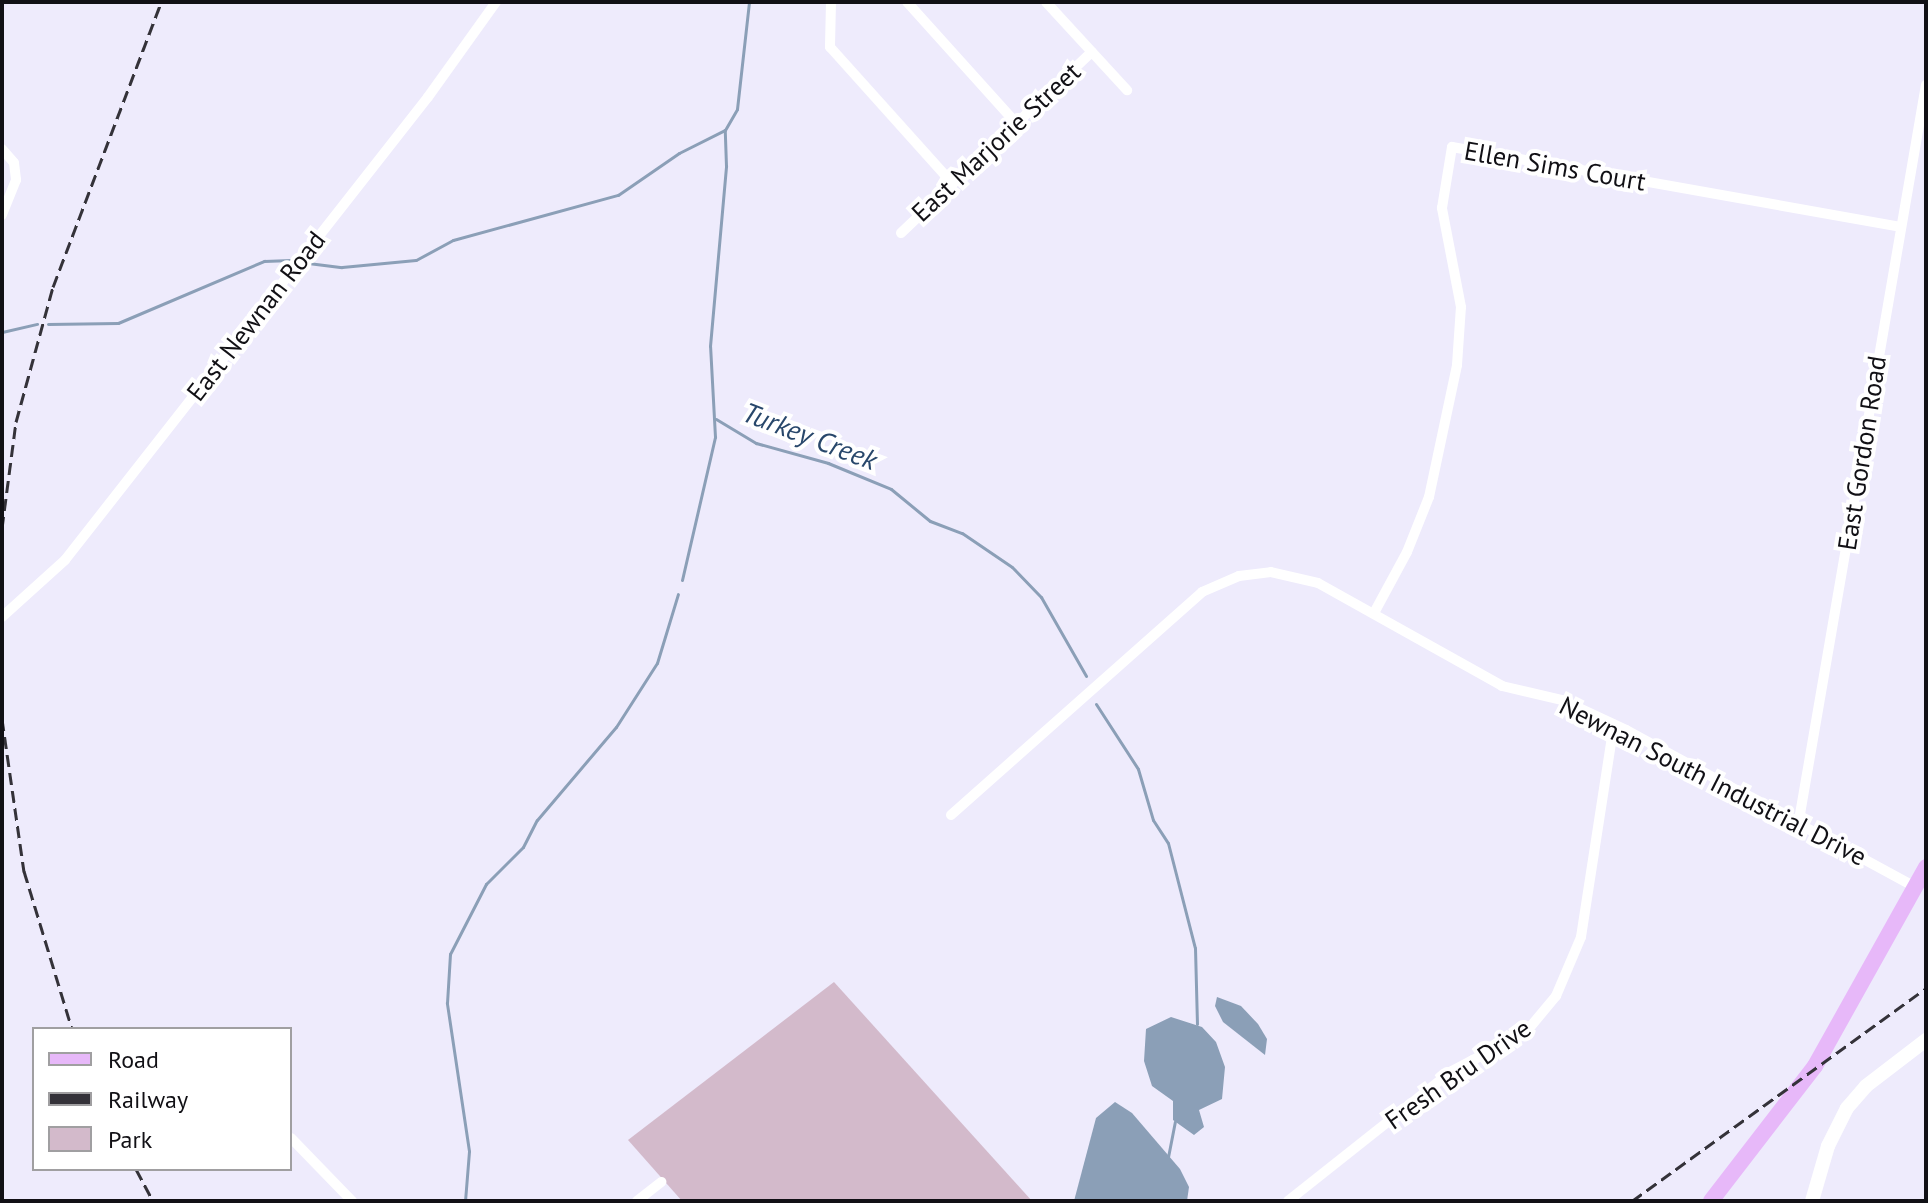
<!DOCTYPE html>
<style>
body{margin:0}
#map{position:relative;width:1928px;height:1203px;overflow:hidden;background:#eeebfc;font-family:"PT Sans",sans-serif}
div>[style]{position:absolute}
.green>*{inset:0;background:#d3bacb}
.water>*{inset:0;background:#8b9fb7}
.stream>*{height:3px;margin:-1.5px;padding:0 1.5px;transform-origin:1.5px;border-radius:1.5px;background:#8b9fb7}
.street>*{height:10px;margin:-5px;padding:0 5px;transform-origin:5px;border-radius:5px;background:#fff}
.secondary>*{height:14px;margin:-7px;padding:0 7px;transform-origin:7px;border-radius:7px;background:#fff}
.primary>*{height:16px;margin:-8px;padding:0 8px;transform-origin:8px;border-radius:8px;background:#e7b8f9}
.rail>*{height:3px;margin-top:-1.5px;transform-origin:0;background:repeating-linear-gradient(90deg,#343239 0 12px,transparent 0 18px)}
span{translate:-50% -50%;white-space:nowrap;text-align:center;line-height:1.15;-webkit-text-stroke:8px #fff;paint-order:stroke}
.street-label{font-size:26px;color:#111015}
.water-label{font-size:28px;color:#28476b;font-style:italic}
.frame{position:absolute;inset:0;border:4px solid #111015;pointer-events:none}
.legend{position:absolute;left:32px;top:1027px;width:260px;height:144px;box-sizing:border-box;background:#fff;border:2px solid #a09fa1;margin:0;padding:10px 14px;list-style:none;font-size:24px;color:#111015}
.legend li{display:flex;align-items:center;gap:16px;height:40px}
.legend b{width:40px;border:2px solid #a09fa1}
</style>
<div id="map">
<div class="green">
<div style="clip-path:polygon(834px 982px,1032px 1201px,682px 1201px,628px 1140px)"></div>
</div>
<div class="water">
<div style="clip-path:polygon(1217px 997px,1241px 1006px,1258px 1024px,1267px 1039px,1265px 1055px,1223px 1022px,1215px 1006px)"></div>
<div style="clip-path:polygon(1171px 1017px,1202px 1027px,1216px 1042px,1225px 1067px,1222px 1099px,1199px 1110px,1204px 1127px,1194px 1135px,1173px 1120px,1173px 1101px,1152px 1086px,1144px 1061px,1146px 1029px)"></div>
<div style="clip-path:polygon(1115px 1102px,1132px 1113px,1180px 1169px,1189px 1187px,1187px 1201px,1074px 1201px,1096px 1118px)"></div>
</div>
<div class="stream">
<div style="left:308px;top:263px;width:34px;rotate:7deg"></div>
<div style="left:342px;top:267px;width:74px;rotate:-5.4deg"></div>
<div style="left:416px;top:260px;width:42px;rotate:-28.4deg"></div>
<div style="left:453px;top:240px;width:171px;rotate:-15.3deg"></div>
<div style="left:618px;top:195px;width:74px;rotate:-34.5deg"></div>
<div style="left:679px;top:153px;width:51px;rotate:-26.6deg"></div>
<div style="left:48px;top:324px;width:70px;rotate:-0.8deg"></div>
<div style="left:118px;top:323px;width:159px;rotate:-23deg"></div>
<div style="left:264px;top:261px;width:27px;rotate:-2deg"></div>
<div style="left:2px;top:332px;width:36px;rotate:-13deg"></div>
<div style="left:716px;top:419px;width:47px;rotate:31deg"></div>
<div style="left:756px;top:443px;width:75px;rotate:15.5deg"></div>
<div style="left:828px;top:463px;width:68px;rotate:22.4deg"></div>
<div style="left:891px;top:489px;width:50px;rotate:39.4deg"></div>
<div style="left:930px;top:521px;width:34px;rotate:21deg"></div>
<div style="left:962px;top:533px;width:60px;rotate:34.2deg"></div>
<div style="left:1012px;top:567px;width:42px;rotate:46deg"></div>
<div style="left:1041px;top:597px;width:91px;rotate:60.3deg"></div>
<div style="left:682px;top:580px;width:147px;rotate:-77deg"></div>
<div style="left:715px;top:437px;width:91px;rotate:-93.1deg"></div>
<div style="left:710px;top:346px;width:181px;rotate:-84.9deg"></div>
<div style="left:726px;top:166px;width:36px;rotate:-92deg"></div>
<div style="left:725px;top:130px;width:24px;rotate:-60deg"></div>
<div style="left:737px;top:109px;width:108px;rotate:-83.6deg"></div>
<div style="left:1096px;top:704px;width:77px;rotate:57.1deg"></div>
<div style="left:1138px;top:769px;width:53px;rotate:73.6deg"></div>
<div style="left:1153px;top:820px;width:27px;rotate:57deg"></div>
<div style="left:1168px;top:843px;width:108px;rotate:75.6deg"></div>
<div style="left:1195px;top:948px;width:76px;rotate:88.5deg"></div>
<div style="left:1168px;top:1157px;width:36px;rotate:-79deg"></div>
<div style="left:465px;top:1201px;width:50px;rotate:-85.4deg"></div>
<div style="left:469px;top:1151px;width:150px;rotate:-98.5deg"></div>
<div style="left:447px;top:1003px;width:49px;rotate:-86.5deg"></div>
<div style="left:450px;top:954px;width:79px;rotate:-62.8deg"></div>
<div style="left:486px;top:884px;width:52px;rotate:-45deg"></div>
<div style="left:523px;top:847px;width:30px;rotate:-63deg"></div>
<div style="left:537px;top:820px;width:122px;rotate:-49.7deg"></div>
<div style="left:616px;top:727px;width:76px;rotate:-57.4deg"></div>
<div style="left:657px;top:663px;width:72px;rotate:-73.1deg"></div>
</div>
<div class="street">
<div style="left:831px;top:2px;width:45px;rotate:91.3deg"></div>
<div style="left:830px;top:47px;width:183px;rotate:48.1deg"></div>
<div style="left:907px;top:2px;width:161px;rotate:48deg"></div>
<div style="left:1046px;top:2px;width:120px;rotate:47.4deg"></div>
<div style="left:2px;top:149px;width:18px;rotate:49deg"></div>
<div style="left:14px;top:163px;width:17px;rotate:83deg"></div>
<div style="left:16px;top:180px;width:38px;rotate:112deg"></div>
<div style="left:901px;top:233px;width:263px;rotate:-43.5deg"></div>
<div style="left:1374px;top:613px;width:69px;rotate:-61.6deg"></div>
<div style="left:1407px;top:552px;width:59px;rotate:-68.2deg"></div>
<div style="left:1429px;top:497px;width:135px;rotate:-78deg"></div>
<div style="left:1457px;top:365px;width:58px;rotate:-86.1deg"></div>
<div style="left:1461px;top:307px;width:101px;rotate:-100.9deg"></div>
<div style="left:1442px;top:208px;width:62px;rotate:-80.7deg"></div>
<div style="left:1452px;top:147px;width:454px;rotate:10.1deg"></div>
<div style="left:2px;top:617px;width:85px;rotate:-42.1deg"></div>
<div style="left:65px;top:560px;width:588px;rotate:-51.9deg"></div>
<div style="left:428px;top:97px;width:117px;rotate:-54.4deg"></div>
<div style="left:951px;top:815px;width:336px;rotate:-41.6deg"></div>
<div style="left:1202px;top:592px;width:40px;rotate:-23.4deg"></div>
<div style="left:1239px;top:576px;width:32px;rotate:-7deg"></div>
<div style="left:1271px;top:572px;width:48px;rotate:13.2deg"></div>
<div style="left:1318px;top:583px;width:211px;rotate:29.2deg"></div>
<div style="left:1502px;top:686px;width:62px;rotate:13.1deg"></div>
<div style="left:1562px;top:700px;width:71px;rotate:25.1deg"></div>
<div style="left:1626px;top:730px;width:329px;rotate:28.5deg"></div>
<div style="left:1799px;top:820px;width:746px;rotate:-80.2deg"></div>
<div style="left:291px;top:1138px;width:88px;rotate:45.9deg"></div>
<div style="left:637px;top:1201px;width:31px;rotate:-38deg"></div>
<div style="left:1288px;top:1201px;width:209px;rotate:-38.4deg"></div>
<div style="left:1452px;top:1071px;width:84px;rotate:-27.8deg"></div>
<div style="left:1526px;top:1032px;width:47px;rotate:-50.2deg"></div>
<div style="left:1556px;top:996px;width:64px;rotate:-67deg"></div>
<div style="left:1581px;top:937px;width:215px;rotate:-81.2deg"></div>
</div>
<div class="secondary">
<div style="left:1812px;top:1201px;width:57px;rotate:-73.8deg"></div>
<div style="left:1828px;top:1146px;width:42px;rotate:-63.4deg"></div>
<div style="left:1847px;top:1108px;width:29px;rotate:-49deg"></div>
<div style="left:1866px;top:1086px;width:76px;rotate:-37.5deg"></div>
</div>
<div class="primary">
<div style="left:1711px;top:1201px;width:170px;rotate:-52.4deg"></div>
<div style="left:1815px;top:1066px;width:228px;rotate:-60.8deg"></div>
</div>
<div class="rail">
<div style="left:2px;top:528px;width:107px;rotate:-82.5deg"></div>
<div style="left:16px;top:422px;width:140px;rotate:-74.7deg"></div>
<div style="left:53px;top:287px;width:305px;rotate:-69.2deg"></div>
<div style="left:2px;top:719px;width:154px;rotate:81.8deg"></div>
<div style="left:24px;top:871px;width:165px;rotate:73.1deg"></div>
<div style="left:136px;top:1169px;width:36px;rotate:62deg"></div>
<div style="left:1632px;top:1201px;width:363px;rotate:-35.9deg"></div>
</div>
<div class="street-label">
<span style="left:996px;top:142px;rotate:-43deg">East Marjorie Street</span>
<span style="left:1555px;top:166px;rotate:10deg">Ellen Sims Court</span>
<span style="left:256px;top:316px;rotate:-52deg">East Newnan Road</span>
<span style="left:1862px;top:453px;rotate:-81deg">East Gordon Road</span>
<span style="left:1713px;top:781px;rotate:27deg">Newnan South Industrial Drive</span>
<span style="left:1458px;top:1074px;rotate:-35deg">Fresh Bru Drive</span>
</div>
<div class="water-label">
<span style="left:810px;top:436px;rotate:21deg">Turkey Creek</span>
</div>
<div class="frame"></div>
<ul class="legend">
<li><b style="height:10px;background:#e7b8f9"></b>Road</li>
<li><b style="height:10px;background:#343239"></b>Railway</li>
<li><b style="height:22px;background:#d3bacb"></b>Park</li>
</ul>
</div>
